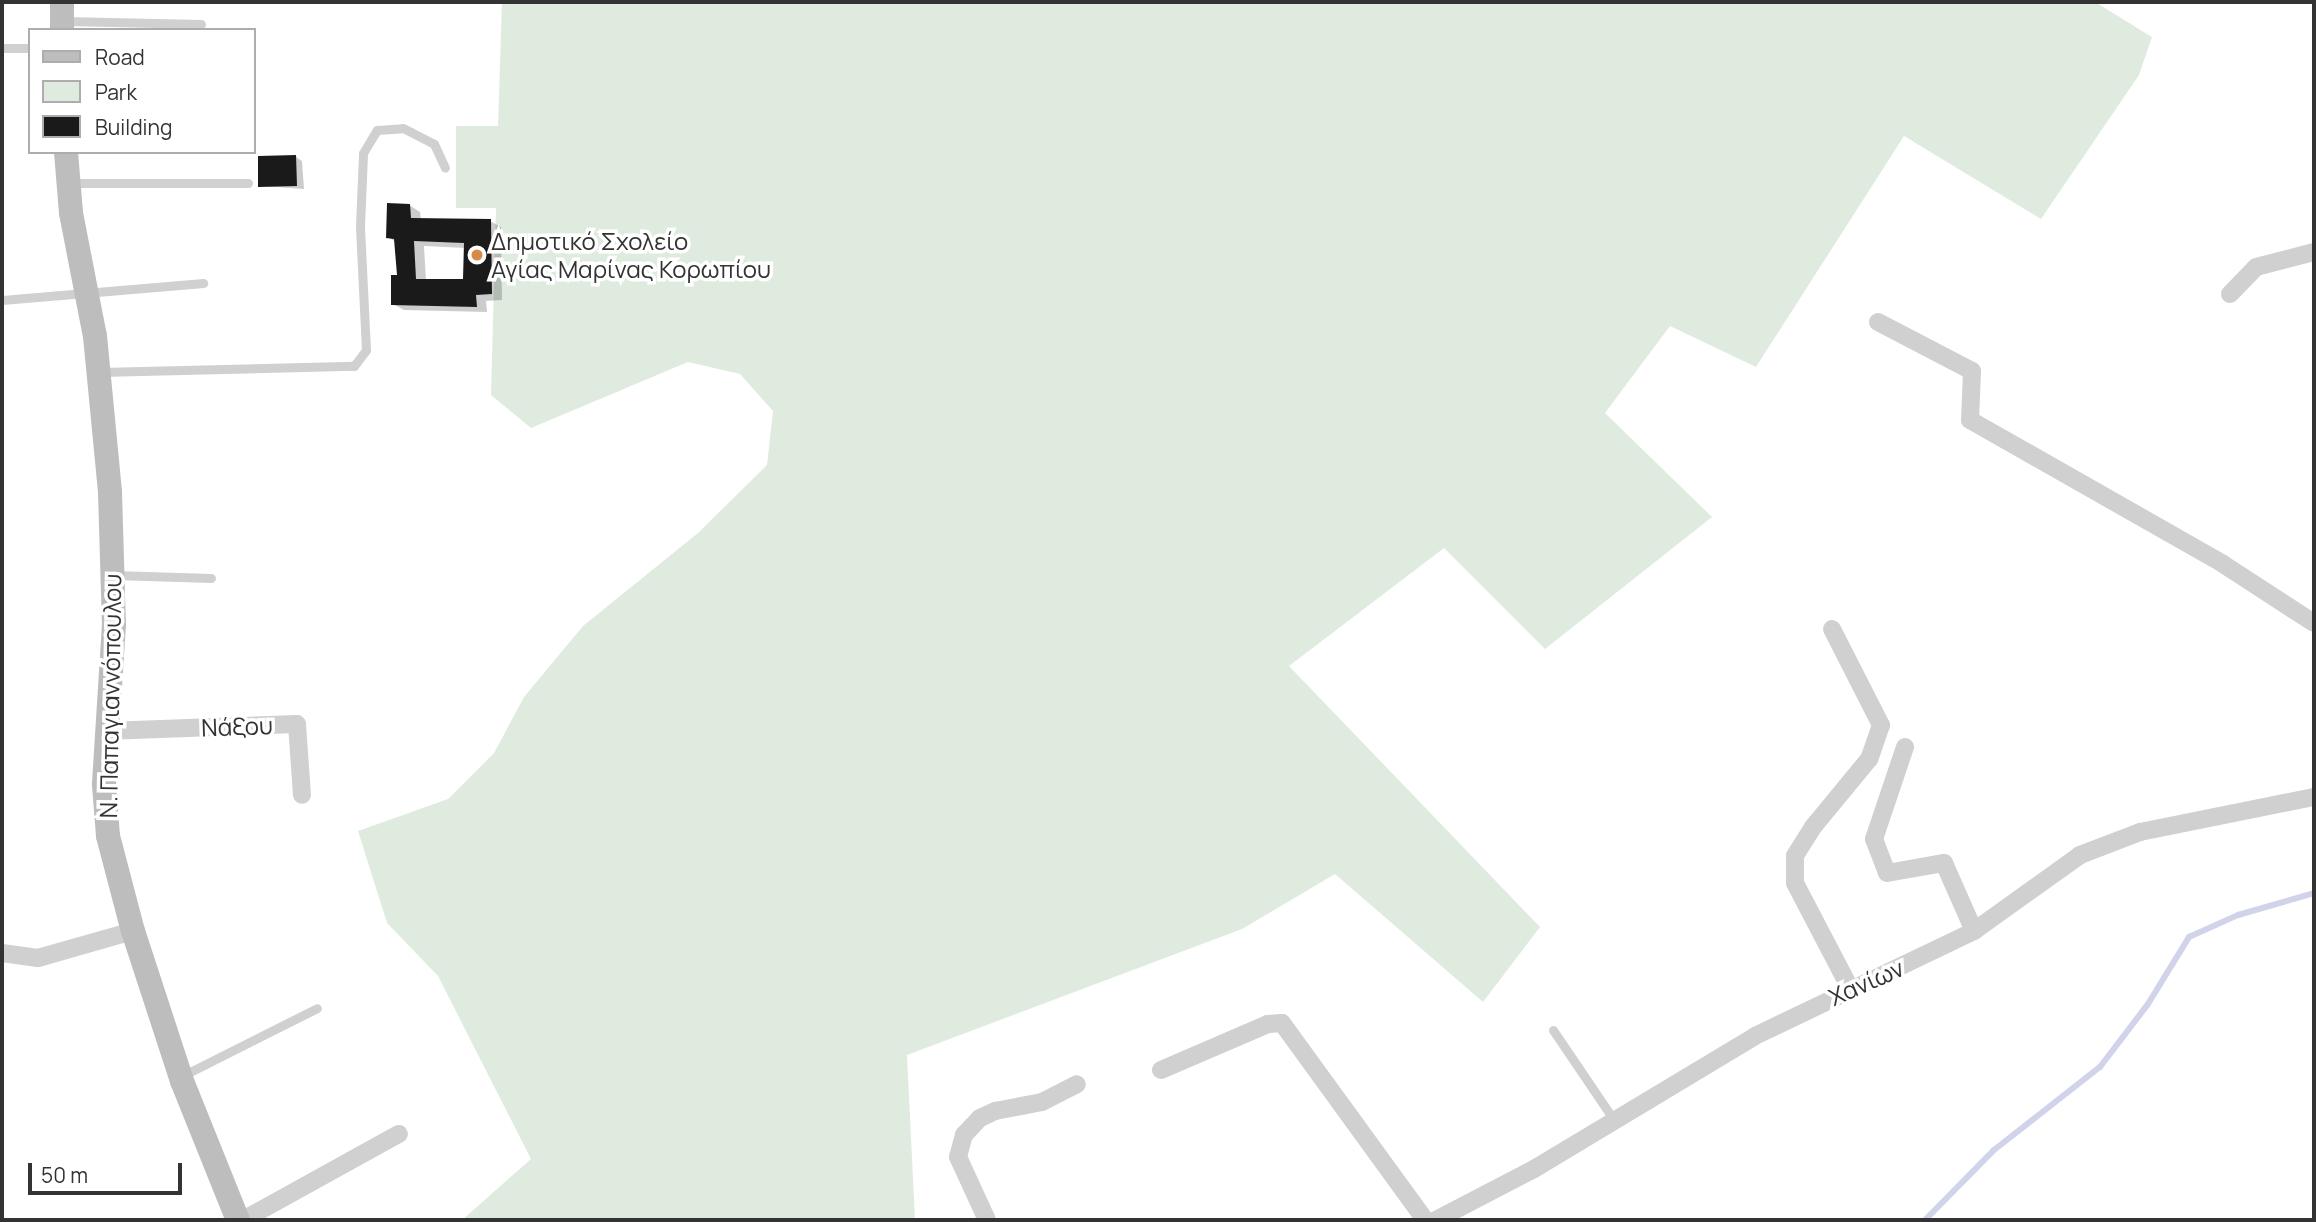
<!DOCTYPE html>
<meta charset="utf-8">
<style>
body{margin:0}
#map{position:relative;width:2316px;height:1222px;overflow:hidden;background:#fff;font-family:Manrope,sans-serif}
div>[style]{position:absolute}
.green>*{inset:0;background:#e0ebe0}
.shadow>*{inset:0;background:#0003}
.stream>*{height:6px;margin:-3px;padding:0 3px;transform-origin:3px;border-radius:3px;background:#d1d3eb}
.building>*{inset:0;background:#1a1a1a}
.lane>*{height:9px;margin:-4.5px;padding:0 4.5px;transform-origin:4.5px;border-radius:4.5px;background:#d0d0d0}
.street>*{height:18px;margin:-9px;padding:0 9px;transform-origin:9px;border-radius:9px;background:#d0d0d0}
.secondary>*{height:24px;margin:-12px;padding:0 12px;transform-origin:12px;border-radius:12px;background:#bdbdbd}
.dots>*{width:19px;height:19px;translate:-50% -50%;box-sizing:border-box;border:4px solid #fff;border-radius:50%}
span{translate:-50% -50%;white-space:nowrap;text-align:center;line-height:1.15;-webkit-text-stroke:7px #fff;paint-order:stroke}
.poi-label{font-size:24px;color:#333}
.left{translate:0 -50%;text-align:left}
.street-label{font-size:24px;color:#333}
.frame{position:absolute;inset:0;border:4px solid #333;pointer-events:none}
.legend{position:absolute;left:28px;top:28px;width:228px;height:126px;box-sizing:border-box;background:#fff;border:2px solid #adadad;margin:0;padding:9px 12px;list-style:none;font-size:21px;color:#333}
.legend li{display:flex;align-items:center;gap:14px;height:35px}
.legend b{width:35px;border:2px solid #adadad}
.scale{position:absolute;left:28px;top:1163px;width:154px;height:32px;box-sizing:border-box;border:4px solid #333;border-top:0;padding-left:9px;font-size:21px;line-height:24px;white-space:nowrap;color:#333;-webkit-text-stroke:5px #fff;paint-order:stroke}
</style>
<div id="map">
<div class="green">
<div style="clip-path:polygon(502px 2px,2095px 2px,2152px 37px,2139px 75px,2041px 219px,1904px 136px,1756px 367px,1670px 326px,1605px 413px,1712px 517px,1545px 649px,1444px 548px,1289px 666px,1540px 927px,1483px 1002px,1335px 874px,1242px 929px,907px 1055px,915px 1220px,462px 1220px,531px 1159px,438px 976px,387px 923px,358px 831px,448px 799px,494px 753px,524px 697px,583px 626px,698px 533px,767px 465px,773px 411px,740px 374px,688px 362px,531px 428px,491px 395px,496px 208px,456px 208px,456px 126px,498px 126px)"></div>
</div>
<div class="shadow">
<div style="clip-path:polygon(296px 157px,302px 161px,304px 189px,260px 186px)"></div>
<div style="clip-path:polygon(evenodd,409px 205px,420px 212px,421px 220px,490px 221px,501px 227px,502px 300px,486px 301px,487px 312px,404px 310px,393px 304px,399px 277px,396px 242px,388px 237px,409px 205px,424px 246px,466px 248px,465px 281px,426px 281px,424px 246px)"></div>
</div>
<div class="stream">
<div style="left:1925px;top:1220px;width:98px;rotate:-45.4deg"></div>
<div style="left:1994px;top:1150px;width:135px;rotate:-38.1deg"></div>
<div style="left:2100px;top:1067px;width:79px;rotate:-52.7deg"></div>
<div style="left:2148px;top:1004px;width:79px;rotate:-58.5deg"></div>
<div style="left:2189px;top:937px;width:54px;rotate:-24.2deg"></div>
<div style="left:2238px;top:915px;width:79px;rotate:-16.1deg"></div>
</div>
<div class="building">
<div style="clip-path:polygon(296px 155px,297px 186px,258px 187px,258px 156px)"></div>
<div style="clip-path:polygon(evenodd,387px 203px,410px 204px,411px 218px,491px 219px,492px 294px,476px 295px,477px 307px,391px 305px,391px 275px,397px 275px,394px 239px,386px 238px,387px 203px,414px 241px,464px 243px,463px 279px,416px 279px,414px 241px)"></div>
</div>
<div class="lane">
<div style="left:64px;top:21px;width:137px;rotate:1.3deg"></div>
<div style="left:2px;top:48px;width:28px"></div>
<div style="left:70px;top:183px;width:178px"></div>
<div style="left:2px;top:300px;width:202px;rotate:-4.8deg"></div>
<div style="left:100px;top:372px;width:254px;rotate:-1.4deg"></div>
<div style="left:354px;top:366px;width:20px;rotate:-53deg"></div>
<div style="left:366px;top:350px;width:124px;rotate:-92.8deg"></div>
<div style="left:360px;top:226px;width:73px;rotate:-87.6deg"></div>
<div style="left:363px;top:153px;width:27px;rotate:-59deg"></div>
<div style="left:377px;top:130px;width:26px;rotate:-4deg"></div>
<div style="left:403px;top:128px;width:35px;rotate:27deg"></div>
<div style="left:434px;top:144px;width:26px;rotate:65deg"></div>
<div style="left:114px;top:575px;width:97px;rotate:1.8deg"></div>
<div style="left:1553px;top:1030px;width:109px;rotate:55.9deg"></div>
<div style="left:182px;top:1076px;width:151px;rotate:-26.7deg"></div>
</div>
<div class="street">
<div style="left:2230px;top:294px;width:37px;rotate:-46deg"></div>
<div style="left:2256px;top:267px;width:60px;rotate:-14.5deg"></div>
<div style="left:1878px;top:322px;width:106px;rotate:27.5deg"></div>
<div style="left:1972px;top:371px;width:49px;rotate:92.3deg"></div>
<div style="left:1970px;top:420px;width:291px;rotate:29.6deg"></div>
<div style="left:2223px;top:564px;width:108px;rotate:33deg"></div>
<div style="left:1832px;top:629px;width:108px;rotate:63deg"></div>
<div style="left:1881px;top:725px;width:36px;rotate:109deg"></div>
<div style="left:1869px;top:759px;width:88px;rotate:129.5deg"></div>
<div style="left:1813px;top:827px;width:34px;rotate:122deg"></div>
<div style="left:1795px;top:856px;width:27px;rotate:90deg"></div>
<div style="left:1795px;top:883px;width:119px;rotate:62.4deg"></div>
<div style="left:106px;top:731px;width:191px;rotate:-2.1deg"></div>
<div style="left:297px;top:724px;width:71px;rotate:86deg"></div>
<div style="left:1905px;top:747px;width:97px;rotate:108.6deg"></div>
<div style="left:1874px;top:839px;width:36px;rotate:69deg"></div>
<div style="left:1887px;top:873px;width:58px;rotate:-10deg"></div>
<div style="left:1944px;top:863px;width:74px;rotate:66.2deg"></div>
<div style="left:2px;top:953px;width:36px;rotate:8deg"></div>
<div style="left:38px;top:958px;width:99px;rotate:-15.9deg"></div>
<div style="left:1161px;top:1070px;width:116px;rotate:-23.3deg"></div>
<div style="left:1268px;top:1024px;width:14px;rotate:-4deg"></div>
<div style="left:1282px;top:1023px;width:243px;rotate:54deg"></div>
<div style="left:243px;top:1220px;width:178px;rotate:-28.9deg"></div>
<div style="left:987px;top:1220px;width:69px;rotate:-114.7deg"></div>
<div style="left:958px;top:1157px;width:23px;rotate:-75deg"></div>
<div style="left:964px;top:1135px;width:23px;rotate:-47deg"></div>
<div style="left:980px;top:1118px;width:17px;rotate:-25deg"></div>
<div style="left:995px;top:1111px;width:48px;rotate:-10.8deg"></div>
<div style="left:1042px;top:1102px;width:39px;rotate:-27deg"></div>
<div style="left:1436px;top:1220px;width:110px;rotate:-27.5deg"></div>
<div style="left:1534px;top:1169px;width:258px;rotate:-31deg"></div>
<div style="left:1755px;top:1036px;width:243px;rotate:-25.6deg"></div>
<div style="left:1974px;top:931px;width:130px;rotate:-35.6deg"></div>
<div style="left:2080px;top:855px;width:64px;rotate:-21deg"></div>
<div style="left:2140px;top:832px;width:177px;rotate:-11.4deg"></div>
</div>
<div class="secondary">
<div style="left:62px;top:2px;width:28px;rotate:90deg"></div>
<div style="left:66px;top:152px;width:61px;rotate:85.3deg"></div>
<div style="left:71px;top:213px;width:125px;rotate:79deg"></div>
<div style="left:95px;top:336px;width:157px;rotate:84.5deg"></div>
<div style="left:110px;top:492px;width:132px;rotate:88.3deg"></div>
<div style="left:114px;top:624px;width:161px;rotate:93.6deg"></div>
<div style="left:104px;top:785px;width:51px;rotate:85.5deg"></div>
<div style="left:108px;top:836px;width:98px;rotate:75.3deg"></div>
<div style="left:133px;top:931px;width:158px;rotate:71.9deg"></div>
<div style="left:182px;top:1081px;width:150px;rotate:68.1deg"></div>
</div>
<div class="dots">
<div style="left:477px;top:255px;background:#d68b48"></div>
</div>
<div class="poi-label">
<span class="left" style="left:491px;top:255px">Δημοτικό Σχολείο<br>Αγίας Μαρίνας Κορωπίου</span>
</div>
<div class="street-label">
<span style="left:110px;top:696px;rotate:-89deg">Ν. Παπαγιαννόπουλου</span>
<span style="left:237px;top:726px;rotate:-2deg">Νάξου</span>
<span style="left:1866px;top:982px;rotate:-24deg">Χανίων</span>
</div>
<div class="frame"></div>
<ul class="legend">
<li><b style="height:9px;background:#bdbdbd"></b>Road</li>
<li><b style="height:19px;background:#e0ebe0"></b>Park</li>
<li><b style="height:19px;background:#1a1a1a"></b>Building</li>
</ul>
<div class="scale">50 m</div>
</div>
